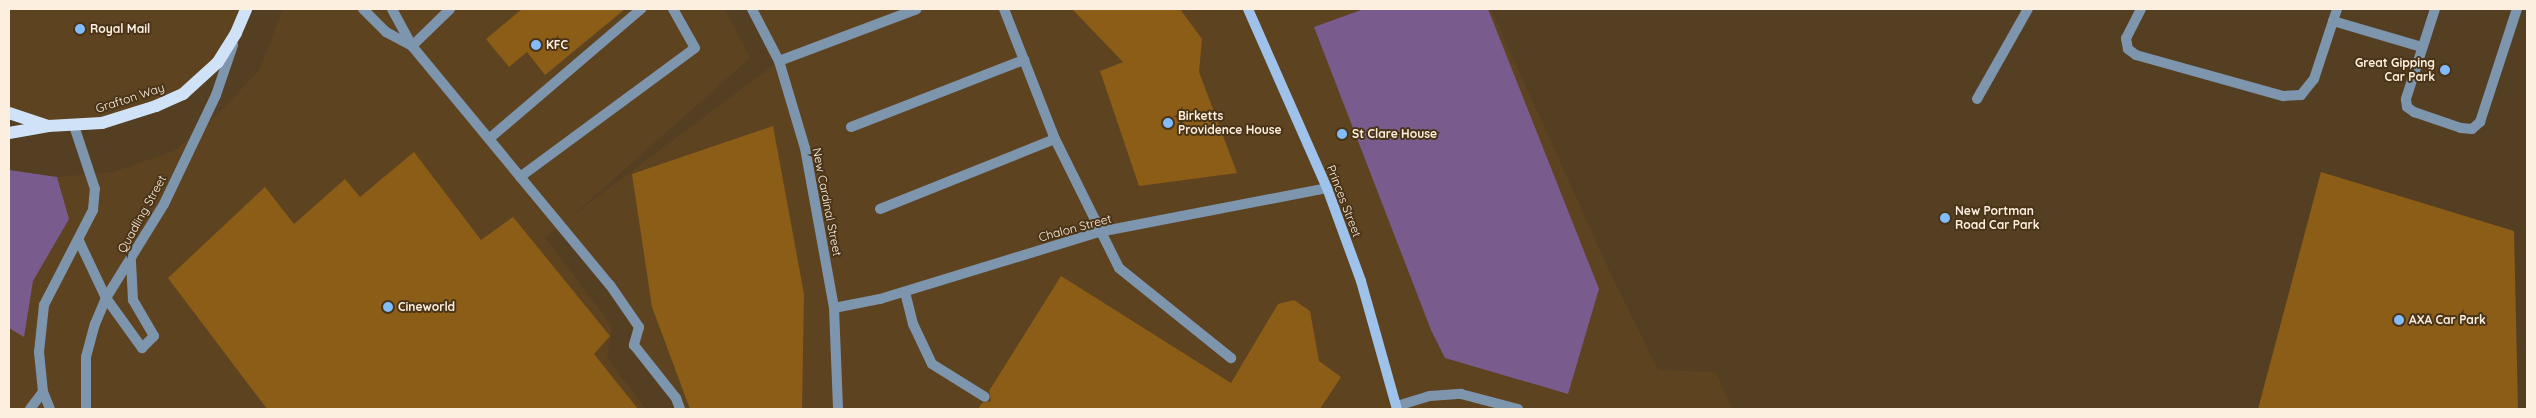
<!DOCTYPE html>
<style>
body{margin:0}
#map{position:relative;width:2536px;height:418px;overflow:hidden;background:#553f23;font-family:Quicksand,sans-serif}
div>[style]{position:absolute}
.built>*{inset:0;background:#5d4320}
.green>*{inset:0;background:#7a5b8e}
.building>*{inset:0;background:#8c5d17}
.lane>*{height:10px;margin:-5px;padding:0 5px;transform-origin:5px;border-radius:5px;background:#7e95ae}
.street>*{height:10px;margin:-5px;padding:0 5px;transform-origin:5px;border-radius:5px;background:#7e95ae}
.secondary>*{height:10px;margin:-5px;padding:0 5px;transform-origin:5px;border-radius:5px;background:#9ec2ea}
.primary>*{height:12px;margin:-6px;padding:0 6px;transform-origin:6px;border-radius:6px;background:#d0e2f7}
.dots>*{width:14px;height:14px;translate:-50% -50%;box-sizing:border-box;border:2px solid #4a3418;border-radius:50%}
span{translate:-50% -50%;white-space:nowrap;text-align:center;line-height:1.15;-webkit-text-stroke:4px #4a3418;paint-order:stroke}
.poi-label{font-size:12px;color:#fdefdf;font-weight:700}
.left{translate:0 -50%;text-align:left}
.right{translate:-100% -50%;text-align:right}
.street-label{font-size:12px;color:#fdefdf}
.frame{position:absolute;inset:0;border:10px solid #fdefdf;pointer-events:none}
</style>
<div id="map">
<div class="built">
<div style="clip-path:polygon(9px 9px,246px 9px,236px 33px,183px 94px,74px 126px,9px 113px)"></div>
<div style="clip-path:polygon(283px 9px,725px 9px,750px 58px,572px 216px,779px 61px,752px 9px,1491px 9px,1608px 268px,1658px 370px,1716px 372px,1732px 409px,680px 409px,634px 345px,638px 327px,561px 225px,545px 238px,612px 326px,607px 358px,646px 409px,9px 409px,9px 170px,57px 177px,113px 172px,174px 151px,221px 111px,260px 69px)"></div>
</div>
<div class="green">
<div style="clip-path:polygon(1364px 9px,1488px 9px,1599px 289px,1568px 394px,1445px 358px,1431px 330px,1314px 27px)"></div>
<div style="clip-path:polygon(9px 170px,57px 177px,69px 219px,33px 281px,24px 337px,9px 328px)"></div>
</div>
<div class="building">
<div style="clip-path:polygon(522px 9px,625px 9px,545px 75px,527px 52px,509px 67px,486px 39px)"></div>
<div style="clip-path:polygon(1072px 9px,1180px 9px,1202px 39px,1199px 72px,1237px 173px,1139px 186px,1100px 71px,1123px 62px)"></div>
<div style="clip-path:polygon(773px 126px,804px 294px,802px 409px,690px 409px,652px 307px,632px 174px)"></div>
<div style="clip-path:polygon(414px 152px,481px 240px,513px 217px,610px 336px,594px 354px,638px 409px,267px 409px,168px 278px,265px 187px,294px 224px,345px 179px,360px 197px)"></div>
<div style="clip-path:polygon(2321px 172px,2514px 231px,2518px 409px,2258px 409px)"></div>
<div style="clip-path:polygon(1061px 276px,1231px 383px,1278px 304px,1294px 300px,1310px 311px,1319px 361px,1341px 377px,1320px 409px,978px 409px,982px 403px,991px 401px,989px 391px)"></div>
</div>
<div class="lane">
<div style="left:363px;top:9px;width:33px;rotate:45deg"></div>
<div style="left:386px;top:32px;width:30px;rotate:28deg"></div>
<div style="left:392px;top:9px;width:42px;rotate:61.6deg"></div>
<div style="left:412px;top:46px;width:310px;rotate:50.4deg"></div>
<div style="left:610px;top:285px;width:51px;rotate:55.4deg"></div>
<div style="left:639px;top:327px;width:19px;rotate:106deg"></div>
<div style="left:634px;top:345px;width:68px;rotate:51.6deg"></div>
<div style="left:676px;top:398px;width:12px;rotate:70deg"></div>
<div style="left:1004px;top:9px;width:140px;rotate:68.6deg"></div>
<div style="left:1055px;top:139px;width:144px;rotate:63.6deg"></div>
<div style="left:1119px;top:268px;width:144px;rotate:38.8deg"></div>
<div style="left:2141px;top:9px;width:33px;rotate:117deg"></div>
<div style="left:2126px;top:38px;width:11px;rotate:80deg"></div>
<div style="left:2128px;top:49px;width:10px;rotate:37deg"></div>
<div style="left:2136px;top:55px;width:153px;rotate:15.6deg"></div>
<div style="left:2283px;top:96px;width:18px;rotate:-3deg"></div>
<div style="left:2301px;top:95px;width:21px;rotate:-51deg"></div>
<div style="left:2314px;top:79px;width:74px;rotate:-71.8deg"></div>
<div style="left:2435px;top:9px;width:95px;rotate:107.9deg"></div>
<div style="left:2406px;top:99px;width:8px;rotate:83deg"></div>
<div style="left:2407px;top:107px;width:9px;rotate:36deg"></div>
<div style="left:2414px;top:112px;width:50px;rotate:18.8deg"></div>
<div style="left:2461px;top:128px;width:11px;rotate:5deg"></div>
<div style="left:2472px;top:129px;width:11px;rotate:-41deg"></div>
<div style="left:2480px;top:122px;width:119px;rotate:-71.9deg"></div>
<div style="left:2333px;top:21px;width:93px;rotate:16.3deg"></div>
<div style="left:412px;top:46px;width:53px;rotate:-44.2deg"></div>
<div style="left:779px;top:61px;width:147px;rotate:-20.6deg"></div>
<div style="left:1977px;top:99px;width:103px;rotate:-60.5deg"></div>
<div style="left:851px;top:127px;width:186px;rotate:-21.2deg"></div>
<div style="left:490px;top:138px;width:199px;rotate:-40.5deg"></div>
<div style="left:520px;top:177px;width:217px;rotate:-36.4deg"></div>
<div style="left:695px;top:48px;width:45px;rotate:-119.4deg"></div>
<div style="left:880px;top:209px;width:188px;rotate:-21.8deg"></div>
<div style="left:79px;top:241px;width:63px;rotate:64.7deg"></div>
<div style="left:106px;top:298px;width:62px;rotate:54.2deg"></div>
<div style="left:142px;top:348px;width:17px;rotate:-45deg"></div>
<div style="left:154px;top:336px;width:42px;rotate:-120.3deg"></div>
<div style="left:133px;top:300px;width:39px;rotate:-93deg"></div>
<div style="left:905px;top:292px;width:33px;rotate:76deg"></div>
<div style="left:913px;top:324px;width:44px;rotate:64.6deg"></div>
<div style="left:932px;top:364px;width:62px;rotate:31.9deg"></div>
<div style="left:30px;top:409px;width:21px;rotate:-53deg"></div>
<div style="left:50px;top:409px;width:18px;rotate:-112deg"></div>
<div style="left:43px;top:392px;width:40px;rotate:-95.7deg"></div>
<div style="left:39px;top:352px;width:47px;rotate:-83.9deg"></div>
<div style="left:44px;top:305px;width:107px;rotate:-62.7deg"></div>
<div style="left:93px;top:210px;width:21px;rotate:-85deg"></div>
<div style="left:95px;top:189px;width:66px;rotate:-108.4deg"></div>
<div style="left:86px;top:409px;width:52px;rotate:-90deg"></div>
<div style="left:86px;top:357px;width:34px;rotate:-75deg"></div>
<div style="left:95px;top:324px;width:28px;rotate:-67deg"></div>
<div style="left:106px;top:298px;width:110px;rotate:-58.3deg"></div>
<div style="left:164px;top:204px;width:121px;rotate:-64.5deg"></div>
<div style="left:216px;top:95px;width:53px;rotate:-71.2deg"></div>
</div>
<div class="street">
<div style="left:752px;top:9px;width:59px;rotate:62.6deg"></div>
<div style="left:779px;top:61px;width:91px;rotate:73.4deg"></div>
<div style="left:805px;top:148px;width:163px;rotate:79.7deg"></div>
<div style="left:834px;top:308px;width:101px;rotate:87.7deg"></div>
<div style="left:834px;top:308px;width:47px;rotate:-11.1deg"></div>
<div style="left:880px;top:299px;width:229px;rotate:-17deg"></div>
<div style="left:1099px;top:232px;width:232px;rotate:-10.9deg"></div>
<div style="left:1397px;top:406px;width:34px;rotate:-17deg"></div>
<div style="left:1430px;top:396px;width:31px;rotate:-4deg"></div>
<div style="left:1461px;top:394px;width:59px;rotate:14.7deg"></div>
</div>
<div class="secondary">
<div style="left:1248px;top:9px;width:196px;rotate:66.2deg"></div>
<div style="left:1327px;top:188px;width:99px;rotate:69.9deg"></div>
<div style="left:1361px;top:281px;width:133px;rotate:74.3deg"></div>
</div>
<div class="primary">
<div style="left:9px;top:113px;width:41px;rotate:18.4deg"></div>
<div style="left:9px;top:133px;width:40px;rotate:-10deg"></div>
<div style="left:48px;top:126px;width:54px;rotate:-3.2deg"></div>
<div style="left:102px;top:123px;width:57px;rotate:-17.5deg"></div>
<div style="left:156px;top:106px;width:30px;rotate:-24deg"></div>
<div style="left:183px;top:94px;width:47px;rotate:-42.4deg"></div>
<div style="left:218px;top:62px;width:34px;rotate:-58deg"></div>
<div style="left:236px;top:33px;width:26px;rotate:-67deg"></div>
</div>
<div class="dots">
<div style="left:80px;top:29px;background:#83bcfb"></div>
<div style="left:536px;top:45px;background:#83bcfb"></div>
<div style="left:2445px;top:70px;background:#83bcfb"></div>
<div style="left:1168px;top:123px;background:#83bcfb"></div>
<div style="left:1342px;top:134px;background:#83bcfb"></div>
<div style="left:1945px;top:218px;background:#83bcfb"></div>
<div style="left:388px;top:307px;background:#83bcfb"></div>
<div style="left:2399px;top:320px;background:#83bcfb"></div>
</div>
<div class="poi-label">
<span class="left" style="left:90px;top:29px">Royal Mail</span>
<span class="left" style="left:546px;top:45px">KFC</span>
<span class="right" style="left:2435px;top:70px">Great Gipping<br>Car Park</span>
<span class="left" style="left:1178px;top:123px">Birketts<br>Providence House</span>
<span class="left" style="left:1352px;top:134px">St Clare House</span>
<span class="left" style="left:1955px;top:218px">New Portman<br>Road Car Park</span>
<span class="left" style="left:398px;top:307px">Cineworld</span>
<span class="left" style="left:2409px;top:320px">AXA Car Park</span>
</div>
<div class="street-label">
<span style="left:130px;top:98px;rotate:-18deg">Grafton Way</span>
<span style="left:1344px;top:201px;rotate:69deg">Princes Street</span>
<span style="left:827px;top:202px;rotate:79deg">New Cardinal Street</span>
<span style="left:142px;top:214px;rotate:-61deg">Quadling Street</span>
<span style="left:1075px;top:228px;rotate:-15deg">Chalon Street</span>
</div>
<div class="frame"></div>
</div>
